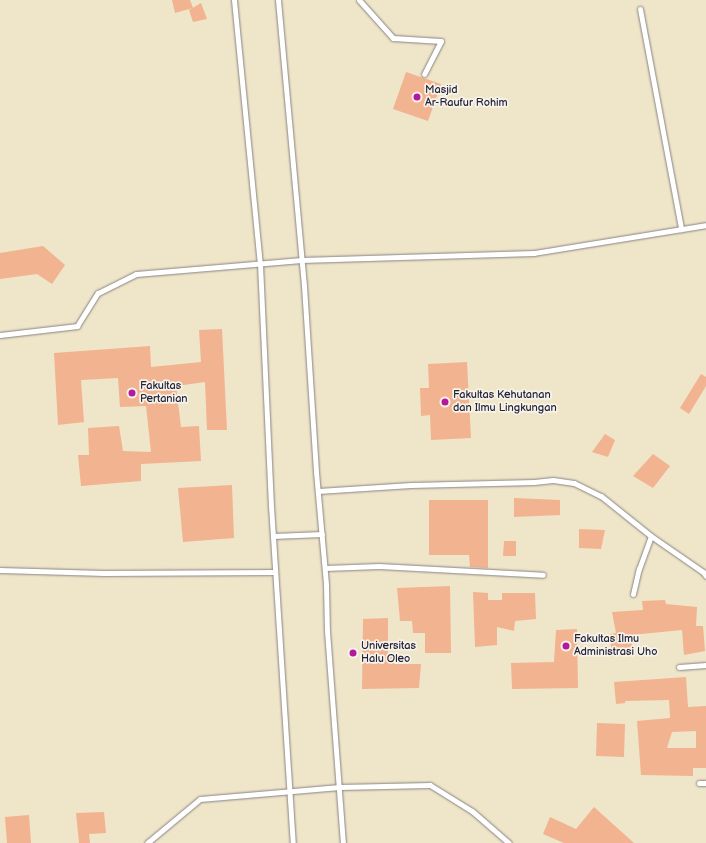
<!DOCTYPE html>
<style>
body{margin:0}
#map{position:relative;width:706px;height:843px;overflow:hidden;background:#efe5c9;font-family:"Balsamiq Sans",sans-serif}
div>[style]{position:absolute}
.building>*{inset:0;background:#f2b390}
.roads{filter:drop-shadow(0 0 1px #888482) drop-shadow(0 0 1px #888482)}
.lane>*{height:5px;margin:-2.5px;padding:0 2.5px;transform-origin:2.5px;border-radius:2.5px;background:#fff}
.dots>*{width:11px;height:11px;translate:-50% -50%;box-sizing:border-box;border:2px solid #f7f3e8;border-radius:50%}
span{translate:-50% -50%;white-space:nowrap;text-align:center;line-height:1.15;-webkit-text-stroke:3.5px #f7f3e8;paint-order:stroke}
.poi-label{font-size:11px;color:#22223b}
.left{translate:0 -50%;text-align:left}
</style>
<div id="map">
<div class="building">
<div style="clip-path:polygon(172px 0,190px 0,193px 8px,175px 13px)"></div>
<div style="clip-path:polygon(201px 3px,207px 19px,193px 22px,189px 10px)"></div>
<div style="clip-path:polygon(406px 72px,441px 84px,428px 121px,393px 109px)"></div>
<div style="clip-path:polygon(43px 246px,65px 265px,52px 284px,37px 274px,0 279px,0 253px)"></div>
<div style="clip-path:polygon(222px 329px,227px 430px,207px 430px,205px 382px,176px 386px,181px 427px,199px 426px,201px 461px,141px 464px,141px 481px,81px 486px,78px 455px,89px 455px,88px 428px,119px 426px,123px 451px,151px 452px,146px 406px,120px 407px,118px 378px,81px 380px,84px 422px,58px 425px,54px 353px,150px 346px,151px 367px,201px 362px,199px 330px)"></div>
<div style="clip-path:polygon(467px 362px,471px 438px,431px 440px,430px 415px,421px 416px,420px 388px,429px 388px,428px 364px)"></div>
<div style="clip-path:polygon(701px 374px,706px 377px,706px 386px,689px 414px,680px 408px)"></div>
<div style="clip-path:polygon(605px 434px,615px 440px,608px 457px,592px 452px)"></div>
<div style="clip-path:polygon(653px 454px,670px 466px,653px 488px,633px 476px)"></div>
<div style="clip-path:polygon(232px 485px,234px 538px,183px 542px,178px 488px)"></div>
<div style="clip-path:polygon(514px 498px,560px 500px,560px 515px,514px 517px)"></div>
<div style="clip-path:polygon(429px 500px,488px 500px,488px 568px,470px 567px,469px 555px,429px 555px)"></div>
<div style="clip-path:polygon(579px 529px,605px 530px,601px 549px,579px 548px)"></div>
<div style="clip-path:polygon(504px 541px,516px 541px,516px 556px,503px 556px)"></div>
<div style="clip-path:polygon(450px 586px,451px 653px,425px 653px,425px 633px,413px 633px,412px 621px,400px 621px,397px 588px)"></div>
<div style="clip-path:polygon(473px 592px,488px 593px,488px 600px,502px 600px,502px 593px,535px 593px,536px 619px,515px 621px,514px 631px,497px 627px,497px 645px,475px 647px)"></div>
<div style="clip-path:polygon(665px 600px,666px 604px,697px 607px,696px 626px,703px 626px,705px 651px,684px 655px,682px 630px,631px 635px,633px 654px,612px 656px,610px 634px,616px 633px,612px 612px,643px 610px,642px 601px)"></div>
<div style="clip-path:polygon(388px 618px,388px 656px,394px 656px,394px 664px,421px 664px,419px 688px,362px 689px,363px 619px)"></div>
<div style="clip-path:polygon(577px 629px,578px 688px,512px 689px,511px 663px,554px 662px,556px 630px)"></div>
<div style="clip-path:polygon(evenodd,686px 677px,688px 707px,706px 706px,706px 768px,693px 768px,693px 776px,641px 775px,637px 721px,670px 718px,669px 700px,625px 701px,625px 703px,616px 704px,614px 682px,686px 677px,696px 731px,696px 748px,667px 748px,672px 732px,696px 731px)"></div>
<div style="clip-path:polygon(597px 723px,625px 724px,624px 757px,596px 756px)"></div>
<div style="clip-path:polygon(594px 807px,634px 843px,564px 843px,543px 834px,550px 817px,576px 829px)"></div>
<div style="clip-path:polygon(104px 812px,106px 833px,89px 834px,90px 843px,79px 843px,76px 813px)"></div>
<div style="clip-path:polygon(29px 815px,31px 843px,7px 843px,5px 817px)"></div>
</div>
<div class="roads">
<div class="lane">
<div style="left:234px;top:0;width:265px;rotate:84.4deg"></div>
<div style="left:260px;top:264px;width:242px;rotate:87.4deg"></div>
<div style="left:271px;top:506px;width:338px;rotate:86.3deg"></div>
<div style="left:278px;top:0;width:287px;rotate:84.8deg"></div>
<div style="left:304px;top:286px;width:186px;rotate:86.3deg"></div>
<div style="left:316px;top:472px;width:113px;rotate:84.9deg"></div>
<div style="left:326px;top:585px;width:46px;rotate:88.8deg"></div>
<div style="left:327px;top:631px;width:213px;rotate:85.7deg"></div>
<div style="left:359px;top:0;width:51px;rotate:48.2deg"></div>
<div style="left:393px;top:38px;width:48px;rotate:3.6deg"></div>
<div style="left:441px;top:41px;width:37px;rotate:117deg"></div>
<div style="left:640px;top:9px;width:224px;rotate:79.4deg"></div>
<div style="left:0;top:335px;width:78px;rotate:-6.7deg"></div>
<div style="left:77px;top:326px;width:39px;rotate:-58deg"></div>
<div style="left:98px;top:293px;width:42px;rotate:-26.6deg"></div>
<div style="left:136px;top:274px;width:166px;rotate:-4.8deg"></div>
<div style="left:301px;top:260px;width:233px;rotate:-1.7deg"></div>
<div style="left:534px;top:253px;width:174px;rotate:-9.2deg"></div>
<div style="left:318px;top:491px;width:93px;rotate:-3.7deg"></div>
<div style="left:411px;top:485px;width:123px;rotate:-1.4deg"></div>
<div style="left:534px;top:482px;width:19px;rotate:-6deg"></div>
<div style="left:553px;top:480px;width:21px;rotate:8deg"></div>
<div style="left:574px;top:483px;width:30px;rotate:26deg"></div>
<div style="left:601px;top:496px;width:64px;rotate:38.7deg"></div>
<div style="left:651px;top:536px;width:63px;rotate:34.7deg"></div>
<div style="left:703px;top:572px;width:5px;rotate:53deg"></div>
<div style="left:273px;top:536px;width:49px;rotate:-2.3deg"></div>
<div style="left:325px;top:568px;width:54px;rotate:-2.1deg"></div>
<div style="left:379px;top:566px;width:164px;rotate:3.1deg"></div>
<div style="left:0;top:570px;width:104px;rotate:1.7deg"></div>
<div style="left:104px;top:573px;width:171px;rotate:-0.3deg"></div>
<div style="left:633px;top:594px;width:26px;rotate:-77deg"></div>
<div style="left:639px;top:569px;width:35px;rotate:-70deg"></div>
<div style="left:679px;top:667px;width:27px;rotate:-4deg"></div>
<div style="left:699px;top:783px;width:7px"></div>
<div style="left:147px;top:843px;width:69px;rotate:-39.7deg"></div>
<div style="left:200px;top:799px;width:140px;rotate:-4.9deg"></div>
<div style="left:339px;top:787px;width:91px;rotate:-1.3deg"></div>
<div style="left:430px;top:785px;width:49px;rotate:31.8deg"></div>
<div style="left:472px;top:811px;width:49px;rotate:40.9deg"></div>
</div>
</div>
<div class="dots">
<div style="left:417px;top:97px;background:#b5179e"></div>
<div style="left:132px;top:393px;background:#b5179e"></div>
<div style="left:445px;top:402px;background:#b5179e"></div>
<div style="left:566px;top:646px;background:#b5179e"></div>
<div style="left:353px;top:653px;background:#b5179e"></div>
</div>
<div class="poi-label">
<span class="left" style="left:425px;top:97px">Masjid<br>Ar-Raufur Rohim</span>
<span class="left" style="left:140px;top:393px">Fakultas<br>Pertanian</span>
<span class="left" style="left:453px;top:402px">Fakultas Kehutanan<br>dan Ilmu Lingkungan</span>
<span class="left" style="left:574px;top:646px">Fakultas Ilmu<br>Administrasi Uho</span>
<span class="left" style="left:361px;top:653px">Universitas<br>Halu Oleo</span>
</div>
</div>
